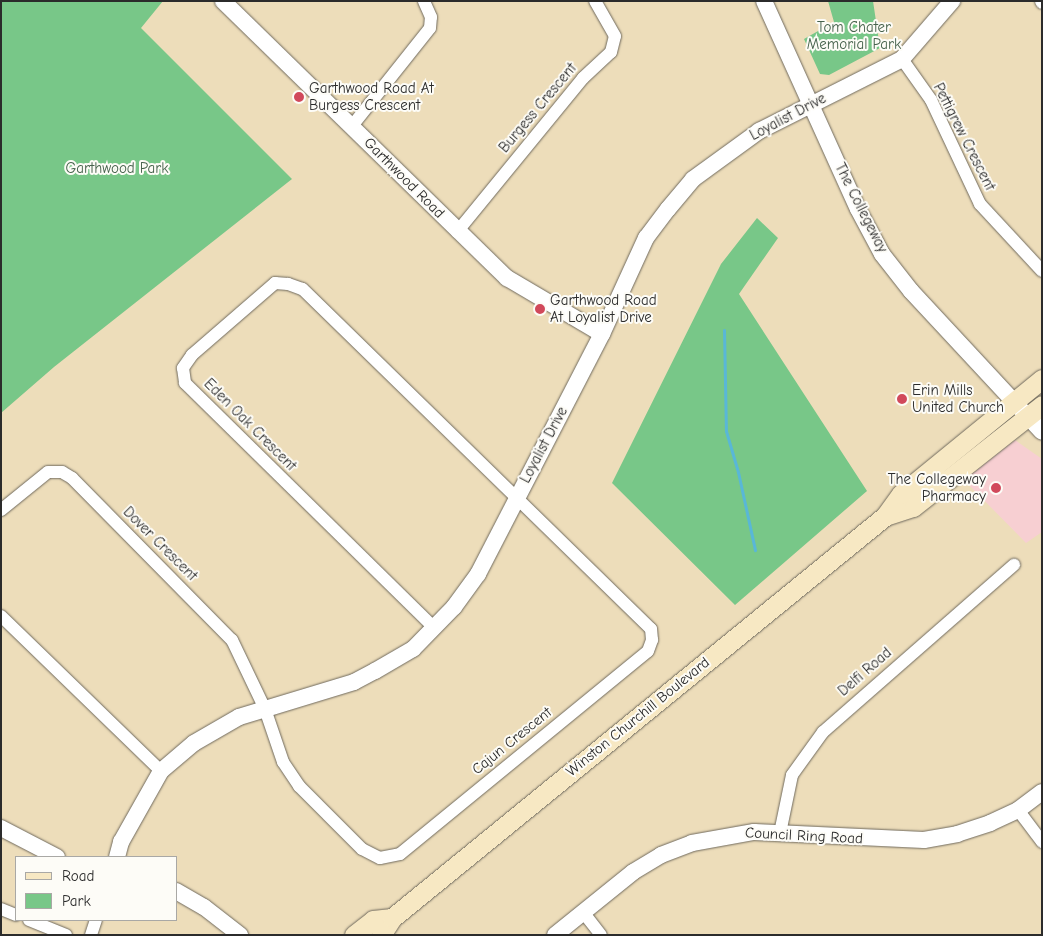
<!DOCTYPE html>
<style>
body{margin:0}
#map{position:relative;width:1043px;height:936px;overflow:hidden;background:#edddba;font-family:"Comic Neue",sans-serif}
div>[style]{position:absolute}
.built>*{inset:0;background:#f7cfd2}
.green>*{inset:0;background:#78c788}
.stream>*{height:3px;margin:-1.5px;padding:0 1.5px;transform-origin:1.5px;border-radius:1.5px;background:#59b7d7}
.roads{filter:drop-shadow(0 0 1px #6f695d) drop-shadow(0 0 1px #6f695d)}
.minor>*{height:12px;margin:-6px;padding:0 6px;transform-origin:6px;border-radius:6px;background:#fff}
.tertiary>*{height:16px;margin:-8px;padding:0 8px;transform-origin:8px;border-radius:8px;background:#fff}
.secondary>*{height:19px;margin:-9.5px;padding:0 9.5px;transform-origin:9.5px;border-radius:9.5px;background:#f7e8c3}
.dots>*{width:14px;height:14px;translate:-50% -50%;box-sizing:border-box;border:2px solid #fdfcf7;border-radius:50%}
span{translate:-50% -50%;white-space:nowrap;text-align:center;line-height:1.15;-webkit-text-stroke:4px #fdfcf7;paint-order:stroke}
.park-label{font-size:15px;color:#46624c}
.poi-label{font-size:15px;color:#2b2b2b}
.left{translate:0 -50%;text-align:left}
.right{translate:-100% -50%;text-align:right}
.street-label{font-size:15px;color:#2b2b2b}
.frame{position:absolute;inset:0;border:2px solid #2b2b2b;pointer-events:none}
.legend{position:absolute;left:15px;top:856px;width:162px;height:65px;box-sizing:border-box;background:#fdfcf7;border:1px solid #a9a8a5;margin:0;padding:6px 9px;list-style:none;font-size:15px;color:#2b2b2b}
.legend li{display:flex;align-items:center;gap:10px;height:25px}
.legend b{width:25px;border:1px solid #a9a8a5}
</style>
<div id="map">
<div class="built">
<div style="clip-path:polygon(1015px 440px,1042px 459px,1042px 532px,1026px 543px,964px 480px)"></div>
</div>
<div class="green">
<div style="clip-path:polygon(1px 1px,163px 1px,141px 28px,292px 179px,54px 367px,1px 413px)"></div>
<div style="clip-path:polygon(828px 1px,873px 1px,880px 48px,829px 75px,820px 74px,804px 39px,834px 22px)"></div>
<div style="clip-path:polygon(757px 218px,778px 238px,739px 294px,867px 491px,735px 605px,612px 483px,721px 264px)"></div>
</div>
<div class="stream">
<div style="left:724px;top:330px;width:101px;rotate:88.9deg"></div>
<div style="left:726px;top:431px;width:43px;rotate:73.7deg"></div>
<div style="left:738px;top:472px;width:80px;rotate:77.7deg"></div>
</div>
<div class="roads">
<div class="minor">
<div style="left:1041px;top:1px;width:2px;rotate:63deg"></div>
<div style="left:902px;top:59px;width:50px;rotate:54.7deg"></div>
<div style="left:931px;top:100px;width:115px;rotate:64.8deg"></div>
<div style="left:980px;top:204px;width:91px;rotate:47.2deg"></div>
<div style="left:352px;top:126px;width:125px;rotate:-51.5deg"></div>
<div style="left:430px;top:28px;width:11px;rotate:-85deg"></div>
<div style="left:431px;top:17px;width:17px;rotate:-114deg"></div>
<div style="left:457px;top:232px;width:199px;rotate:-50.7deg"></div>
<div style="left:583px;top:78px;width:38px;rotate:-43deg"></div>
<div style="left:611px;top:52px;width:16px;rotate:-76deg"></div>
<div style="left:615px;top:36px;width:40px;rotate:-119.7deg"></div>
<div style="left:1px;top:510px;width:60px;rotate:-39deg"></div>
<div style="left:48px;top:472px;width:14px"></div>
<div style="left:62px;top:472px;width:12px;rotate:31deg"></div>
<div style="left:72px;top:478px;width:228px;rotate:45.4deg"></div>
<div style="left:232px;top:640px;width:76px;rotate:64.4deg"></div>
<div style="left:265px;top:709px;width:56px;rotate:71.2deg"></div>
<div style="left:283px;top:762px;width:29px;rotate:56deg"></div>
<div style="left:299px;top:786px;width:89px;rotate:45deg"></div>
<div style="left:362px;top:849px;width:20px;rotate:27deg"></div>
<div style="left:380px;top:858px;width:20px;rotate:-11deg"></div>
<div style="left:400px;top:854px;width:320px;rotate:-39.3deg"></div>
<div style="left:648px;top:651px;width:12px;rotate:-70deg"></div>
<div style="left:652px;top:640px;width:11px;rotate:-95deg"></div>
<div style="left:651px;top:629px;width:487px;rotate:-135.7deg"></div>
<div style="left:302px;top:289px;width:15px;rotate:-160deg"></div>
<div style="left:288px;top:284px;width:13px;rotate:-176deg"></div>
<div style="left:275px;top:283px;width:110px;rotate:139.1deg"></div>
<div style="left:192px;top:355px;width:16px;rotate:125deg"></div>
<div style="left:183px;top:368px;width:15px;rotate:82deg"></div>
<div style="left:185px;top:383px;width:349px;rotate:44.5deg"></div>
<div style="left:1px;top:616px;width:223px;rotate:44.1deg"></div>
<div style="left:1018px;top:810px;width:40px;rotate:53deg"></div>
<div style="left:780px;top:833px;width:59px;rotate:-78.3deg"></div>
<div style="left:792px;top:775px;width:53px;rotate:-54.2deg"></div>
<div style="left:823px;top:732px;width:254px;rotate:-41.2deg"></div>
<div style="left:1px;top:909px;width:16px;rotate:22deg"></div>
<div style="left:583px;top:912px;width:29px;rotate:52deg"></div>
<div style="left:29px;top:920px;width:40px;rotate:22deg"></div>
<div style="left:91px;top:935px;width:16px;rotate:-72deg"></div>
</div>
<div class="tertiary">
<div style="left:223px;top:1px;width:397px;rotate:44.3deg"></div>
<div style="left:507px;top:278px;width:110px;rotate:30.5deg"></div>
<div style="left:764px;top:1px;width:228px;rotate:65.7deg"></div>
<div style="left:858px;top:209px;width:51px;rotate:61.9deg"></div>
<div style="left:882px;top:254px;width:47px;rotate:51.9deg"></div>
<div style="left:911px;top:291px;width:192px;rotate:47.1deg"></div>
<div style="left:1px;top:828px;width:63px;rotate:27.4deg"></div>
<div style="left:117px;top:857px;width:16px;rotate:-75deg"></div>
<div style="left:121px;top:842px;width:81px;rotate:-60.6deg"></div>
<div style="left:161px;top:771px;width:43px;rotate:-40.3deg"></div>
<div style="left:194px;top:743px;width:52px;rotate:-30deg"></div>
<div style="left:239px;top:717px;width:120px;rotate:-16.9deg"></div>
<div style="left:354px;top:682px;width:24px;rotate:-28deg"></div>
<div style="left:375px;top:671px;width:44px;rotate:-30.1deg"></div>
<div style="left:413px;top:649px;width:59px;rotate:-45.7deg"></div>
<div style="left:454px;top:607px;width:41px;rotate:-54deg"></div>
<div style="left:478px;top:574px;width:270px;rotate:-62.7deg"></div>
<div style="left:602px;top:334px;width:106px;rotate:-65.4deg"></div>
<div style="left:646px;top:238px;width:36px;rotate:-53deg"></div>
<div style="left:668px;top:209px;width:39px;rotate:-50deg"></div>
<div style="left:693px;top:179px;width:82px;rotate:-36deg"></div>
<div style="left:759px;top:131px;width:160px;rotate:-26.7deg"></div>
<div style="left:902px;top:59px;width:77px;rotate:-49.2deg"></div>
<div style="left:176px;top:891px;width:32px;rotate:30deg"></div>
<div style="left:204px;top:907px;width:46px;rotate:37.9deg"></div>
<div style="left:555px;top:935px;width:100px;rotate:-38.9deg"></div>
<div style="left:633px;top:872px;width:33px;rotate:-31deg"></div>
<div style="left:661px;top:855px;width:33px;rotate:-21deg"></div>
<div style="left:692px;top:843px;width:63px;rotate:-10.1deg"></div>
<div style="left:754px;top:832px;width:170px;rotate:2.7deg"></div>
<div style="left:924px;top:840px;width:34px;rotate:-10deg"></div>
<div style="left:957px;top:834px;width:35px;rotate:-18deg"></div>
<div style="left:990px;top:823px;width:31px;rotate:-25deg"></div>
<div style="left:1018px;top:810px;width:30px;rotate:-37deg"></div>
</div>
<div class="secondary">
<div style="left:885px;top:516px;width:29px;rotate:-18deg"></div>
<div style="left:913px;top:507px;width:164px;rotate:-38.3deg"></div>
<div style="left:354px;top:935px;width:24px;rotate:-38deg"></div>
<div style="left:373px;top:920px;width:19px;rotate:-6deg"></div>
<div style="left:381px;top:935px;width:20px;rotate:-57deg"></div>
<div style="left:392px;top:918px;width:636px;rotate:-39.19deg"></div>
<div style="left:885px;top:516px;width:27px;rotate:-54deg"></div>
<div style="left:901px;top:494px;width:182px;rotate:-39.2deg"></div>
</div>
</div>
<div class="dots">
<div style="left:299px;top:97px;background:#d1495b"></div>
<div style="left:540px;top:309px;background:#d1495b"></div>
<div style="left:902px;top:399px;background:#d1495b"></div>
<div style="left:996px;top:488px;background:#d1495b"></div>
</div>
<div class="park-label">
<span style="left:854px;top:36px">Tom Chater<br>Memorial Park</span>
<span style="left:117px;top:169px">Garthwood Park</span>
</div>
<div class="poi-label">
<span class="left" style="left:309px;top:97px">Garthwood Road At<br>Burgess Crescent</span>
<span class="left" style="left:550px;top:309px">Garthwood Road<br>At Loyalist Drive</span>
<span class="left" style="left:912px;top:399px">Erin Mills<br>United Church</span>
<span class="right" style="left:986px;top:488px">The Collegeway<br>Pharmacy</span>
</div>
<div class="street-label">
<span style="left:538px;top:108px;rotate:-50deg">Burgess Crescent</span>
<span style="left:788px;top:117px;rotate:-28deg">Loyalist Drive</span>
<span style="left:964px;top:137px;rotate:63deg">Pettigrew Crescent</span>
<span style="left:404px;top:178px;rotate:45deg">Garthwood Road</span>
<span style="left:861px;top:208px;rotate:63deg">The Collegeway</span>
<span style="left:250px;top:425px;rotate:45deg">Eden Oak Crescent</span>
<span style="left:544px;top:445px;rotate:-62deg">Loyalist Drive</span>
<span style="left:160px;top:544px;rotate:45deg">Dover Crescent</span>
<span style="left:865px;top:672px;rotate:-41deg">Delfi Road</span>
<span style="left:638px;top:717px;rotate:-39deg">Winston Churchill Boulevard</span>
<span style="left:512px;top:741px;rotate:-39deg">Cajun Crescent</span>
<span style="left:804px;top:836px;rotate:3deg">Council Ring Road</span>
</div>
<div class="frame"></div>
<ul class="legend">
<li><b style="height:6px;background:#f7e8c3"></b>Road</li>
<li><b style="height:14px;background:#78c788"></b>Park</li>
</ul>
</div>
